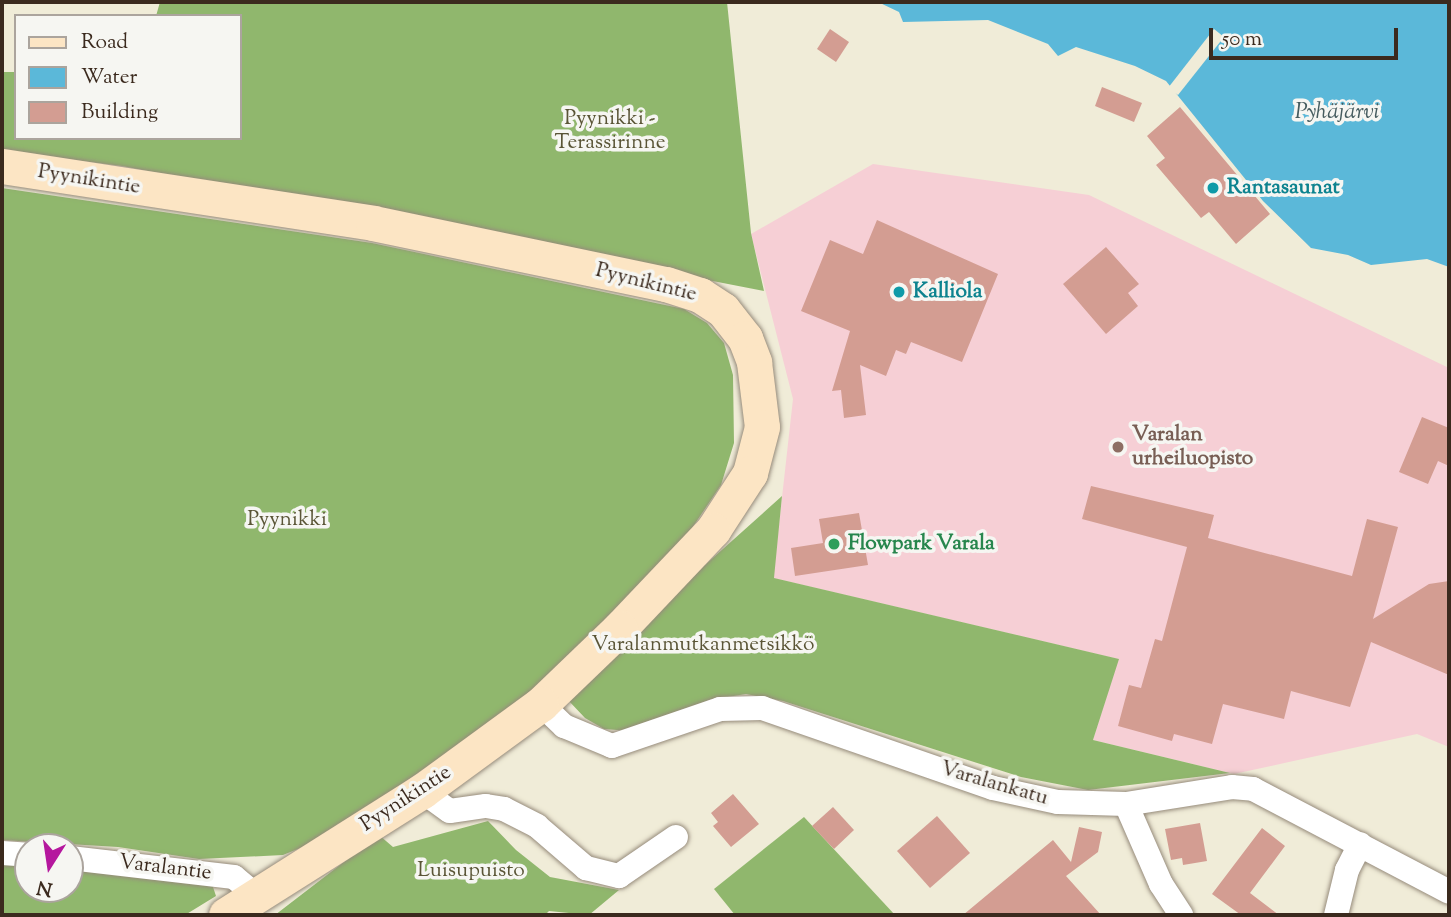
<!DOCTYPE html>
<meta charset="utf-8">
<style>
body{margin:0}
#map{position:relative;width:1451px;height:917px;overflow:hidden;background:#f0ecd8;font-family:"Sorts Mill Goudy",serif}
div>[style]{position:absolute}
.built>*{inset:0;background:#f6cfd5}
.forest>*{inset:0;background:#90b76d}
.water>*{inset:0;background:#5bb8d9}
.pier>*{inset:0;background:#f0ecd8}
.building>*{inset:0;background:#d39d92}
.roads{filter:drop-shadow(0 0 2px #968b7b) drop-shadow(0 0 2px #968b7b)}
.street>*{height:24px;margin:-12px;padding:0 12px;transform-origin:12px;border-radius:12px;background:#fff}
.secondary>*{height:35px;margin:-17.5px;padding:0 17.5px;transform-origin:17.5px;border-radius:17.5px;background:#fce5c4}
.dots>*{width:19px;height:19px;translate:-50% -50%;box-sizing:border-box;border:4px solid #f6f6f2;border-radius:50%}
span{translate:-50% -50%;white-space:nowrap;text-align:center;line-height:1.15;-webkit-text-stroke:7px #f6f6f2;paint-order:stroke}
.park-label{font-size:21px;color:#5a5536}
.street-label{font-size:21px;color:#3b2a1e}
.culture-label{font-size:21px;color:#0d838f;font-weight:700}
.left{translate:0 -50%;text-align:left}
.education-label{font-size:21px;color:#785e54;font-weight:700}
.leisure-label{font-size:21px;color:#27864d;font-weight:700}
.water-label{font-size:23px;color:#465c5f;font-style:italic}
.frame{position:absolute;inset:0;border:4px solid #3b2a1e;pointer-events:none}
.legend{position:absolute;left:14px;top:14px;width:228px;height:126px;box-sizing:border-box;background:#f6f6f2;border:2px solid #aba49d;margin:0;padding:9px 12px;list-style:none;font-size:21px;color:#3b2a1e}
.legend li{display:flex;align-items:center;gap:14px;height:35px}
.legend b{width:35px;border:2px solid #aba49d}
.north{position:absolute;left:14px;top:833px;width:70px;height:70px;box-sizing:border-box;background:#f6f6f2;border:2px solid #aba49d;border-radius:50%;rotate:192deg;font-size:19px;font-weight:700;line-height:28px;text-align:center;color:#3b2a1e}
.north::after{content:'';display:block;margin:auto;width:24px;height:32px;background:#b5179e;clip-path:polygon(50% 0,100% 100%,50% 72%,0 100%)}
.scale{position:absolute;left:1209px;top:28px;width:189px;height:32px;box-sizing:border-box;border:4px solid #3b2a1e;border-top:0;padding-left:9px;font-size:21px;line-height:24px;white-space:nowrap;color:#3b2a1e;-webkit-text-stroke:5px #f6f6f2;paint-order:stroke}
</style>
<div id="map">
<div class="built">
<div style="clip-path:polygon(873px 164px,1089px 195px,1449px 368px,1449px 747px,1417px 734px,1234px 774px,1093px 740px,1118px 659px,773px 578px,793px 399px,751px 234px)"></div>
</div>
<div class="forest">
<div style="clip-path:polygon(160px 2px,727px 2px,751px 233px,764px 291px,122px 166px,2px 151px,2px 72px,16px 72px,16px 138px,240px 138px,240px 16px,156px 16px)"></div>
<div style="clip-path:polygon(2px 188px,372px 243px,684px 309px,707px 323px,724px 343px,733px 375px,734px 443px,721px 485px,682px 543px,533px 694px,320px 840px,283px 855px,199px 859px,118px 847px,2px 840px)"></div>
<div style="clip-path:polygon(782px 496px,774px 578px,1119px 659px,1093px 740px,1230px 773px,1088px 790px,1021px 777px,783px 701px,746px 694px,709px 700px,630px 731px,604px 729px,585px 718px,568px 700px,705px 565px)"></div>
<div style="clip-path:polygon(804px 817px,895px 915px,735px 915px,714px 889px)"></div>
<div style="clip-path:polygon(488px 821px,516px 850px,550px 877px,619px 890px,589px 915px,549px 911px,545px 915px,275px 915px,379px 835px,393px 847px)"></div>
<div style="clip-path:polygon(2px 862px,28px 863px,28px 889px,70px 889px,70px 866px,212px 884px,216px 896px,185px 915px,2px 915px)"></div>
</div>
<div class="water">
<div style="clip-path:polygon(878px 2px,1449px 2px,1449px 267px,1427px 259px,1371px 265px,1348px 255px,1311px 248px,1263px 201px,1166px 81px,1135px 66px,1076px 47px,1058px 56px,1048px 44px,988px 20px,903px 22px,899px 12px)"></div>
</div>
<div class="pier">
<div style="clip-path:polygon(1214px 29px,1224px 37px,1178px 95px,1168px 88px)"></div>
</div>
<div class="building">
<div style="clip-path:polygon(830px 29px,849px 42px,836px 62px,817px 49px)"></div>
<div style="clip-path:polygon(1102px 87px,1142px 103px,1134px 122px,1095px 106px)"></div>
<div style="clip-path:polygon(1180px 107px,1270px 214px,1236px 244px,1209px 212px,1201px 218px,1156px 165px,1165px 158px,1147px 136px)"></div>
<div style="clip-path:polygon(877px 220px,998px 274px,962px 362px,911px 342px,906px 354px,896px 350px,886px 376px,860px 365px,866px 415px,844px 418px,841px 390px,832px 391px,850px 331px,801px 311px,830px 240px,863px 254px)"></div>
<div style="clip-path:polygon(1106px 247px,1139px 284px,1128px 293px,1138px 306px,1106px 334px,1063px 284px)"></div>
<div style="clip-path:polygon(1422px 417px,1449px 428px,1449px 466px,1438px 461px,1428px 484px,1399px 472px)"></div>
<div style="clip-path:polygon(1091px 486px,1214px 515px,1208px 538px,1352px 576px,1367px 519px,1398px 527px,1373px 619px,1429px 584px,1449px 581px,1449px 675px,1371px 642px,1350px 707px,1291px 691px,1284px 719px,1223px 704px,1212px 744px,1174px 734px,1172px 741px,1118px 726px,1129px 685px,1141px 688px,1155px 639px,1162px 641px,1187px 547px,1082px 519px)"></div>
<div style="clip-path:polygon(859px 513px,868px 565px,795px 576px,791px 548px,823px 543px,819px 519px)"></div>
<div style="clip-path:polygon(733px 794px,759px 824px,731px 847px,713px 826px,718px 822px,711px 813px)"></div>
<div style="clip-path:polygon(833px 807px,854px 830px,834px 849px,812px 826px)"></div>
<div style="clip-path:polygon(937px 816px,970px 853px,930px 888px,897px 851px)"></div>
<div style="clip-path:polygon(1200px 823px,1207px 861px,1183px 865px,1182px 858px,1171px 860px,1165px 829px)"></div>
<div style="clip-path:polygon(1079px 827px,1102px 832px,1098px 852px,1066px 876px,1101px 915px,963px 915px,1053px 840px,1071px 862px)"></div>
<div style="clip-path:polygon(1262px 828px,1285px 846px,1250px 893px,1279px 915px,1241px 915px,1212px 894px)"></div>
</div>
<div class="roads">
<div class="street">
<div style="left:541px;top:704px;width:32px;rotate:44deg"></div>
<div style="left:564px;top:726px;width:52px;rotate:22.6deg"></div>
<div style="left:612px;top:746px;width:114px;rotate:-18.9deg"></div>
<div style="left:720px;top:709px;width:42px;rotate:-1.4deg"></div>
<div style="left:762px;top:708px;width:244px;rotate:19.1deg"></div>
<div style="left:993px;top:788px;width:66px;rotate:12.2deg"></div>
<div style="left:1058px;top:802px;width:68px;rotate:1.7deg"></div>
<div style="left:1126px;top:804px;width:107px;rotate:-9.1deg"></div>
<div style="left:1232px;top:787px;width:21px;rotate:5deg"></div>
<div style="left:1253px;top:789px;width:221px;rotate:27.7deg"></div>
<div style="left:422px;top:791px;width:34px;rotate:36deg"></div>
<div style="left:450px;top:811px;width:36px;rotate:-8deg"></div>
<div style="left:486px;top:806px;width:18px;rotate:9deg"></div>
<div style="left:504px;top:809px;width:37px;rotate:27deg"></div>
<div style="left:537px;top:826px;width:65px;rotate:40.6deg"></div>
<div style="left:586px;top:868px;width:34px;rotate:14deg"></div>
<div style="left:619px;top:876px;width:69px;rotate:-34.4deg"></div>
<div style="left:1126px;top:804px;width:87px;rotate:66.4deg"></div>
<div style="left:1161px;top:884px;width:37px;rotate:57deg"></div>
<div style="left:2px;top:853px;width:26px;rotate:4deg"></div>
<div style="left:70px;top:858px;width:165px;rotate:6.6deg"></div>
<div style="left:234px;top:877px;width:26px;rotate:40deg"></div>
<div style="left:1336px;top:915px;width:46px;rotate:-76.3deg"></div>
<div style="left:1347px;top:870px;width:29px;rotate:-63deg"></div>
</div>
<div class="secondary">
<div style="left:2px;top:166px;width:375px;rotate:8.7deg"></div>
<div style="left:373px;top:223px;width:299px;rotate:11.8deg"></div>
<div style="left:666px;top:284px;width:36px;rotate:18deg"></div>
<div style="left:700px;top:295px;width:27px;rotate:33deg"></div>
<div style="left:723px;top:310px;width:36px;rotate:52deg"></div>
<div style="left:745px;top:338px;width:26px;rotate:69deg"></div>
<div style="left:754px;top:362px;width:65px;rotate:83deg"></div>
<div style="left:762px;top:427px;width:48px;rotate:104.6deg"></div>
<div style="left:750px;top:473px;width:68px;rotate:123deg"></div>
<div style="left:713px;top:530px;width:135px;rotate:133.5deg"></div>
<div style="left:620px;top:628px;width:110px;rotate:136.1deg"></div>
<div style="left:541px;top:704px;width:147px;rotate:143.8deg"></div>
<div style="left:422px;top:791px;width:232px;rotate:147.7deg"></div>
</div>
</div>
<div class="dots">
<div style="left:1213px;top:188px;background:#0f9aa8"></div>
<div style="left:899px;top:292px;background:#0f9aa8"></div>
<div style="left:1118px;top:447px;background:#8d6e63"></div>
<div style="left:834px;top:544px;background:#2e9e5b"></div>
</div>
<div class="park-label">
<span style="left:610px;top:131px">Pyynikki -<br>Terassirinne</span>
<span style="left:287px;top:520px">Pyynikki</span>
<span style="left:703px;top:645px">Varalanmutkanmetsikkö</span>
<span style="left:471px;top:871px">Luisupuisto</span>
</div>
<div class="street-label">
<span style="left:89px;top:180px;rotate:9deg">Pyynikintie</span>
<span style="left:646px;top:283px;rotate:14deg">Pyynikintie</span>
<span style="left:994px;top:784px;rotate:16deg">Varalankatu</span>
<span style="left:406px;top:799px;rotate:-33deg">Pyynikintie</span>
<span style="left:165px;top:868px;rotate:7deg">Varalantie</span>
</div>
<div class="culture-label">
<span class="left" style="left:1227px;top:188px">Rantasaunat</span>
<span class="left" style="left:913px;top:292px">Kalliola</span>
</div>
<div class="education-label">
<span class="left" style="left:1132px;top:447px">Varalan<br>urheiluopisto</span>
</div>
<div class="leisure-label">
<span class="left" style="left:848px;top:544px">Flowpark Varala</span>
</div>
<div class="water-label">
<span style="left:1337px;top:113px">Pyhäjärvi</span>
</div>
<div class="frame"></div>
<ul class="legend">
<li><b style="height:9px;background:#fce5c4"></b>Road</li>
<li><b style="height:19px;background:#5bb8d9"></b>Water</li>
<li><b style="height:19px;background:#d39d92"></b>Building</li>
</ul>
<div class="north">N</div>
<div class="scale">50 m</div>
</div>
